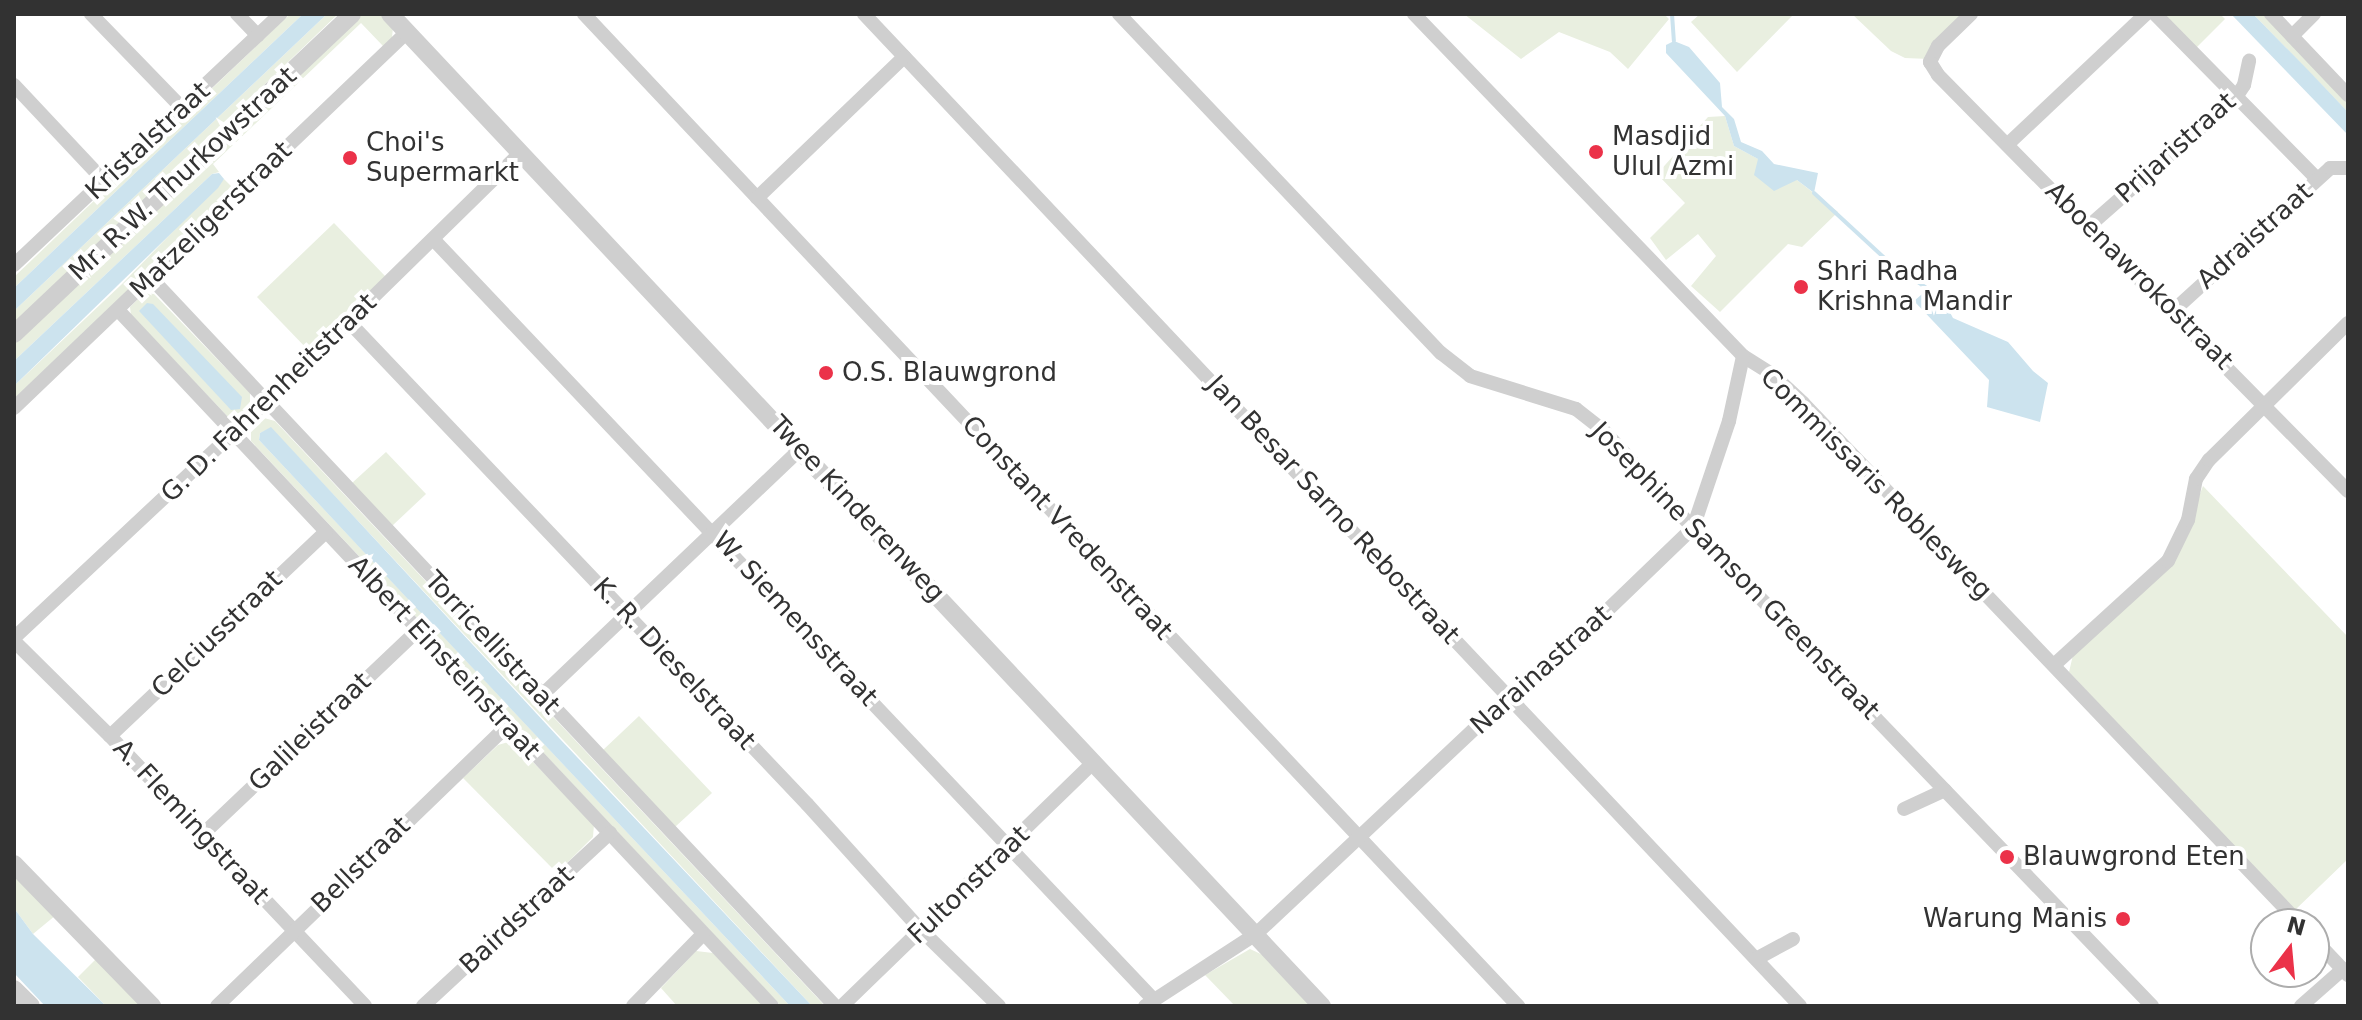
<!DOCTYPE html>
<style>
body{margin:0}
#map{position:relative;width:2362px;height:1020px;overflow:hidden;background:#fff;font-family:"DejaVu Sans",sans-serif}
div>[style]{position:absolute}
.green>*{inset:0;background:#e9efe0}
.water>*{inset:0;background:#cce3ee}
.stream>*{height:4px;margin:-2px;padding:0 2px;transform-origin:2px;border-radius:2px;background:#cce3ee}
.minor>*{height:14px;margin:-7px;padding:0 7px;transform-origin:7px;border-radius:7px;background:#cfcfcf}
.tertiary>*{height:18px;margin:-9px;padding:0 9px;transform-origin:9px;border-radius:9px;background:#cfcfcf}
.dots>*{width:22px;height:22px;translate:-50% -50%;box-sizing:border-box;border:4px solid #fff;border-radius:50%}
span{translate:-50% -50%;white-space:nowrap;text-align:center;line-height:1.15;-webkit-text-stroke:8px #fff;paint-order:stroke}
.poi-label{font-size:26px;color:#323232}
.left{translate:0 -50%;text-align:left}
.right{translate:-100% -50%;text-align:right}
.street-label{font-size:26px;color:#323232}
.frame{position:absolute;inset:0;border:16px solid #323232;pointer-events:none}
.north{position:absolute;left:2250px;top:908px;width:80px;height:80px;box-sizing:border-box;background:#fff;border:2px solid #adadad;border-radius:50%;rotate:16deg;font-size:22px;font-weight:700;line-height:32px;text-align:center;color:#323232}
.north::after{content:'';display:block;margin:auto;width:28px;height:36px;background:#eb3249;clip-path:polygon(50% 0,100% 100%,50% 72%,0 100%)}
</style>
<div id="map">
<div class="green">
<div style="clip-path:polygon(290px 14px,303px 14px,14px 288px,14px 277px)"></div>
<div style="clip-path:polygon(327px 14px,338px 14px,14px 325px,14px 311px)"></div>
<div style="clip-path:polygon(360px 14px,380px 14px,393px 27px,392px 38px,383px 46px,361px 23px,213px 164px,219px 172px,212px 174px,14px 361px,14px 344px)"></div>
<div style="clip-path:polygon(1464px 14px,1664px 14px,1669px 19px,1628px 69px,1610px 52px,1559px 32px,1521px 59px)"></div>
<div style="clip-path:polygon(1700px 14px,1794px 14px,1737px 72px,1691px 22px)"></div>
<div style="clip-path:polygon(1852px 14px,1962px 14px,1929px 59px,1905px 58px,1891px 51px)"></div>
<div style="clip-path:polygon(2163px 14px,2220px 14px,2225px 19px,2195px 49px)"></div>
<div style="clip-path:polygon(2253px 14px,2265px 14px,2348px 101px,2348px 112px)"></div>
<div style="clip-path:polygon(1725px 116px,1734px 146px,1797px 180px,1838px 212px,1802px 247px,1788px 244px,1720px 312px,1691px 286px,1716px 256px,1698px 234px,1666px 260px,1650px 238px,1685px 203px,1657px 174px,1708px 117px)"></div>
<div style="clip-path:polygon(224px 179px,234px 189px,14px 399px,14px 386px,122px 284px)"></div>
<div style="clip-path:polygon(334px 223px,386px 277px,309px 351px,257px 297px)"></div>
<div style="clip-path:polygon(144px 293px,154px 294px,250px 393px,250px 408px,239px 419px,231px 420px,131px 315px,130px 307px)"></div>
<div style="clip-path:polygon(264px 418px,275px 421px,825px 1006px,812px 1006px,271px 428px,260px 433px,259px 440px,790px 1006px,781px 1006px,251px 441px,251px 428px)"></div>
<div style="clip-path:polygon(386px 452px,426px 494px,392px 526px,352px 483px)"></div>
<div style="clip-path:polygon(2203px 486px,2348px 637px,2348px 859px,2294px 911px,2069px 672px,2073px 655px,2175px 559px)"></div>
<div style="clip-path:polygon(639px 716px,712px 793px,675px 827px,603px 750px)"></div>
<div style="clip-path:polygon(512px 741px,594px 824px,593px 837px,557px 873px,463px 778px,498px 745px)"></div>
<div style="clip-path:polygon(14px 871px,56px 915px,33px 934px,14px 908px)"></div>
<div style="clip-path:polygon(1250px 949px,1265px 956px,1311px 1006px,1235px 1006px,1205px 975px)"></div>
<div style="clip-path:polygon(696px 951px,713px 953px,764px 1006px,677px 1006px,661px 988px)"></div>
<div style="clip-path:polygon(97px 958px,145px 1006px,106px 1006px,78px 977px)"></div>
</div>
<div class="water">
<div style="clip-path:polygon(303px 14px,327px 14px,14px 311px,14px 288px)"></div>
<div style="clip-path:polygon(2231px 14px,2253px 14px,2307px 69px,2348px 112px,2348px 135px)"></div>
<div style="clip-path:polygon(1674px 41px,1689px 47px,1720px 83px,1722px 107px,1734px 119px,1741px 142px,1762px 151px,1774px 164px,1818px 173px,1814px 193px,1797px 180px,1774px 191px,1754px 175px,1758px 159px,1734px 146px,1725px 116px,1666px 53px,1666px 45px)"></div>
<div style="clip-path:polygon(219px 173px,224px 179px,218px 188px,14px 386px,14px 361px,212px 174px)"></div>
<div style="clip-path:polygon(1928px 289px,1945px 303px,1953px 318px,2008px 342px,2033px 371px,2048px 383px,2040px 422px,1987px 407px,1989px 380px,1914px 301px)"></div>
<div style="clip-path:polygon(147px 303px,153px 304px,242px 397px,240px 409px,231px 410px,139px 311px)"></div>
<div style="clip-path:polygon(271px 427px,560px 739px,812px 1006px,790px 1006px,390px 580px,259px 440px,260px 433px)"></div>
<div style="clip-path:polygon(14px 908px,33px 934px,106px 1006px,45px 1006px,14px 973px)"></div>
</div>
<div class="stream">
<div style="left:1672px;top:14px;width:27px;rotate:86deg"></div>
<div style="left:1814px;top:193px;width:105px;rotate:42.7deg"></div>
<div style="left:1891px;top:264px;width:45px;rotate:34deg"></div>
</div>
<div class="minor">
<div style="left:91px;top:14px;width:132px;rotate:45.9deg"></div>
<div style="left:237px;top:14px;width:30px;rotate:46deg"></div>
<div style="left:584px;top:14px;width:1363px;rotate:46.72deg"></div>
<div style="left:864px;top:14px;width:1364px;rotate:46.66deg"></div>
<div style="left:1119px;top:14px;width:468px;rotate:46.5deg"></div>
<div style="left:1441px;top:353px;width:37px;rotate:38deg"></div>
<div style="left:1470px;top:376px;width:111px;rotate:17.3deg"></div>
<div style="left:1576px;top:409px;width:34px;rotate:38deg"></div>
<div style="left:1603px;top:430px;width:133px;rotate:47.4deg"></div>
<div style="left:1693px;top:528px;width:663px;rotate:46.16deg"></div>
<div style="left:1414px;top:14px;width:475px;rotate:46.1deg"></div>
<div style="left:1743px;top:356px;width:36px;rotate:32deg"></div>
<div style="left:1773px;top:375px;width:41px;rotate:43deg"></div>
<div style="left:1803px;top:403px;width:720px;rotate:46.35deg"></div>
<div style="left:1971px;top:14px;width:46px;rotate:135.9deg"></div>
<div style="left:1938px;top:46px;width:18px;rotate:117deg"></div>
<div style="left:1930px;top:62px;width:15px;rotate:58deg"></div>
<div style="left:1938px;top:75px;width:584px;rotate:45.42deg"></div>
<div style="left:2155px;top:14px;width:231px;rotate:45.5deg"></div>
<div style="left:2271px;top:14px;width:112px;rotate:46.5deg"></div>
<div style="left:2292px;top:36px;width:31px;rotate:-45deg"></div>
<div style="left:14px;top:85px;width:133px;rotate:46.8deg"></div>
<div style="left:2008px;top:144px;width:190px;rotate:-43.3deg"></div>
<div style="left:757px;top:198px;width:204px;rotate:-43.8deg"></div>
<div style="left:2089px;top:226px;width:196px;rotate:-41.3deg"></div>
<div style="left:2236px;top:97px;width:14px;rotate:-56deg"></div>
<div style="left:2244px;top:85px;width:25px;rotate:-78deg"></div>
<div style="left:434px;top:240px;width:1047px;rotate:46.55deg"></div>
<div style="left:14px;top:265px;width:366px;rotate:-43.3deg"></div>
<div style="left:151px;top:278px;width:999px;rotate:46.78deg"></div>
<div style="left:118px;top:310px;width:955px;rotate:46.78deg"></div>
<div style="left:2172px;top:312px;width:214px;rotate:-42.3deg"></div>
<div style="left:2330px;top:168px;width:18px"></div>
<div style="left:349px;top:322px;width:665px;rotate:46.46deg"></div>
<div style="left:807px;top:804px;width:170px;rotate:47.9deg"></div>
<div style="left:921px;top:930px;width:109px;rotate:44.3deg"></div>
<div style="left:14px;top:408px;width:544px;rotate:-43.73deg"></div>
<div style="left:14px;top:638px;width:347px;rotate:-43.1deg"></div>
<div style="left:267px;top:401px;width:356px;rotate:-44.4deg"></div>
<div style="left:14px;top:641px;width:135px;rotate:44.7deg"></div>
<div style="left:110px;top:736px;width:371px;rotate:46.6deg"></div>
<div style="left:2054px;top:665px;width:154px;rotate:-42.4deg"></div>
<div style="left:2168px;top:561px;width:46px;rotate:-64deg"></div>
<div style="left:2188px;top:520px;width:42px;rotate:-79deg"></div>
<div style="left:2196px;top:479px;width:23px;rotate:-56deg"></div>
<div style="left:2209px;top:460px;width:195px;rotate:-44.6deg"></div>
<div style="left:541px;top:696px;width:358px;rotate:-43.6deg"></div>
<div style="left:110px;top:736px;width:297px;rotate:-43.4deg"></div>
<div style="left:1904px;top:809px;width:45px;rotate:-24.9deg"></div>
<div style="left:202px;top:835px;width:298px;rotate:-43.5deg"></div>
<div style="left:2314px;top:939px;width:50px;rotate:46.6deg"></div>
<div style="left:1756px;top:959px;width:42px;rotate:-28.4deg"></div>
<div style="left:217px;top:1006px;width:403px;rotate:-44deg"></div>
<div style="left:423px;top:1006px;width:255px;rotate:-42.8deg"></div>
<div style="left:633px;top:1006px;width:100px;rotate:-45.8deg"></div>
<div style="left:842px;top:1006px;width:351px;rotate:-44.1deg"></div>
<div style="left:1145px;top:1006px;width:132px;rotate:-33deg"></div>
<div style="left:1256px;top:934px;width:339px;rotate:-43.2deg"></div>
<div style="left:1503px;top:702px;width:10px;rotate:-6deg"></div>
<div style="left:1513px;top:701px;width:250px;rotate:-43.9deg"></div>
<div style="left:1693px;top:528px;width:113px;rotate:-71.4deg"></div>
<div style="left:1729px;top:421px;width:66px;rotate:-77.8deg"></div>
<div style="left:2301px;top:1006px;width:56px;rotate:-41.4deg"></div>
</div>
<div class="tertiary">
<div style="left:390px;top:14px;width:1361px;rotate:46.79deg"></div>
<div style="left:14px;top:334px;width:465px;rotate:-43.4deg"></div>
<div style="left:14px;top:864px;width:198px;rotate:45.8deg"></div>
<div style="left:14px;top:989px;width:24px;rotate:45deg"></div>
</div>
<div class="dots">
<div style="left:1596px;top:152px;background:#eb3249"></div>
<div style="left:350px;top:158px;background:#eb3249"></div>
<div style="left:1801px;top:287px;background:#eb3249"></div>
<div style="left:826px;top:373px;background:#eb3249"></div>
<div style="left:2007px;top:857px;background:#eb3249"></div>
<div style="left:2123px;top:919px;background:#eb3249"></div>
</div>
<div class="poi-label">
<span class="left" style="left:1612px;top:152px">Masdjid<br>Ulul Azmi</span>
<span class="left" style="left:366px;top:158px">Choi's<br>Supermarkt</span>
<span class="left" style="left:1817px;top:287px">Shri Radha<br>Krishna Mandir</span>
<span class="left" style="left:842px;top:373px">O.S. Blauwgrond</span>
<span class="left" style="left:2023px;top:857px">Blauwgrond Eten</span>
<span class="right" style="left:2107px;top:919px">Warung Manis</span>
</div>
<div class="street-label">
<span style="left:148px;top:141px;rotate:-43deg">Kristalstraat</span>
<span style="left:2176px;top:148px;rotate:-42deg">Prijaristraat</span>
<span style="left:183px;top:174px;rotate:-43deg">Mr. R.W. Thurkowstraat</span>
<span style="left:211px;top:220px;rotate:-44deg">Matzeligerstraat</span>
<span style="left:2255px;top:236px;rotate:-42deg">Adraistraat</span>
<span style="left:2139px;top:276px;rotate:45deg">Aboenawrokostraat</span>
<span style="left:269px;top:398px;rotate:-44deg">G. D. Fahrenheitstraat</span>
<span style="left:1876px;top:484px;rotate:45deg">Commissaris Roblesweg</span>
<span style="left:857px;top:509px;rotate:47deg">Twee Kinderenweg</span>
<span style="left:1333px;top:510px;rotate:47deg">Jan Besar Sarno Rebostraat</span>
<span style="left:1067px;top:528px;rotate:47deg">Constant Vredenstraat</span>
<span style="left:1735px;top:571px;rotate:46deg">Josephine Samson Greenstraat</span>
<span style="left:795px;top:619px;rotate:47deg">W. Siemensstraat</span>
<span style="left:217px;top:634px;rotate:-44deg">Celciusstraat</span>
<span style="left:492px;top:643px;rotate:47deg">Torricellistraat</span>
<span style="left:444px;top:658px;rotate:47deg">Albert Einsteinstraat</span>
<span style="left:674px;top:664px;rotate:47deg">K. R. Dieselstraat</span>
<span style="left:1541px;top:670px;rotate:-42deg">Narainastraat</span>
<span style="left:310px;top:732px;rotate:-44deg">Galileistraat</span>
<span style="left:191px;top:822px;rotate:47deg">A. Flemingstraat</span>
<span style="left:361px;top:865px;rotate:-44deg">Bellstraat</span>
<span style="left:969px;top:885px;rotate:-44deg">Fultonstraat</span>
<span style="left:517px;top:920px;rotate:-43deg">Bairdstraat</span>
</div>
<div class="frame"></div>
<div class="north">N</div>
</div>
